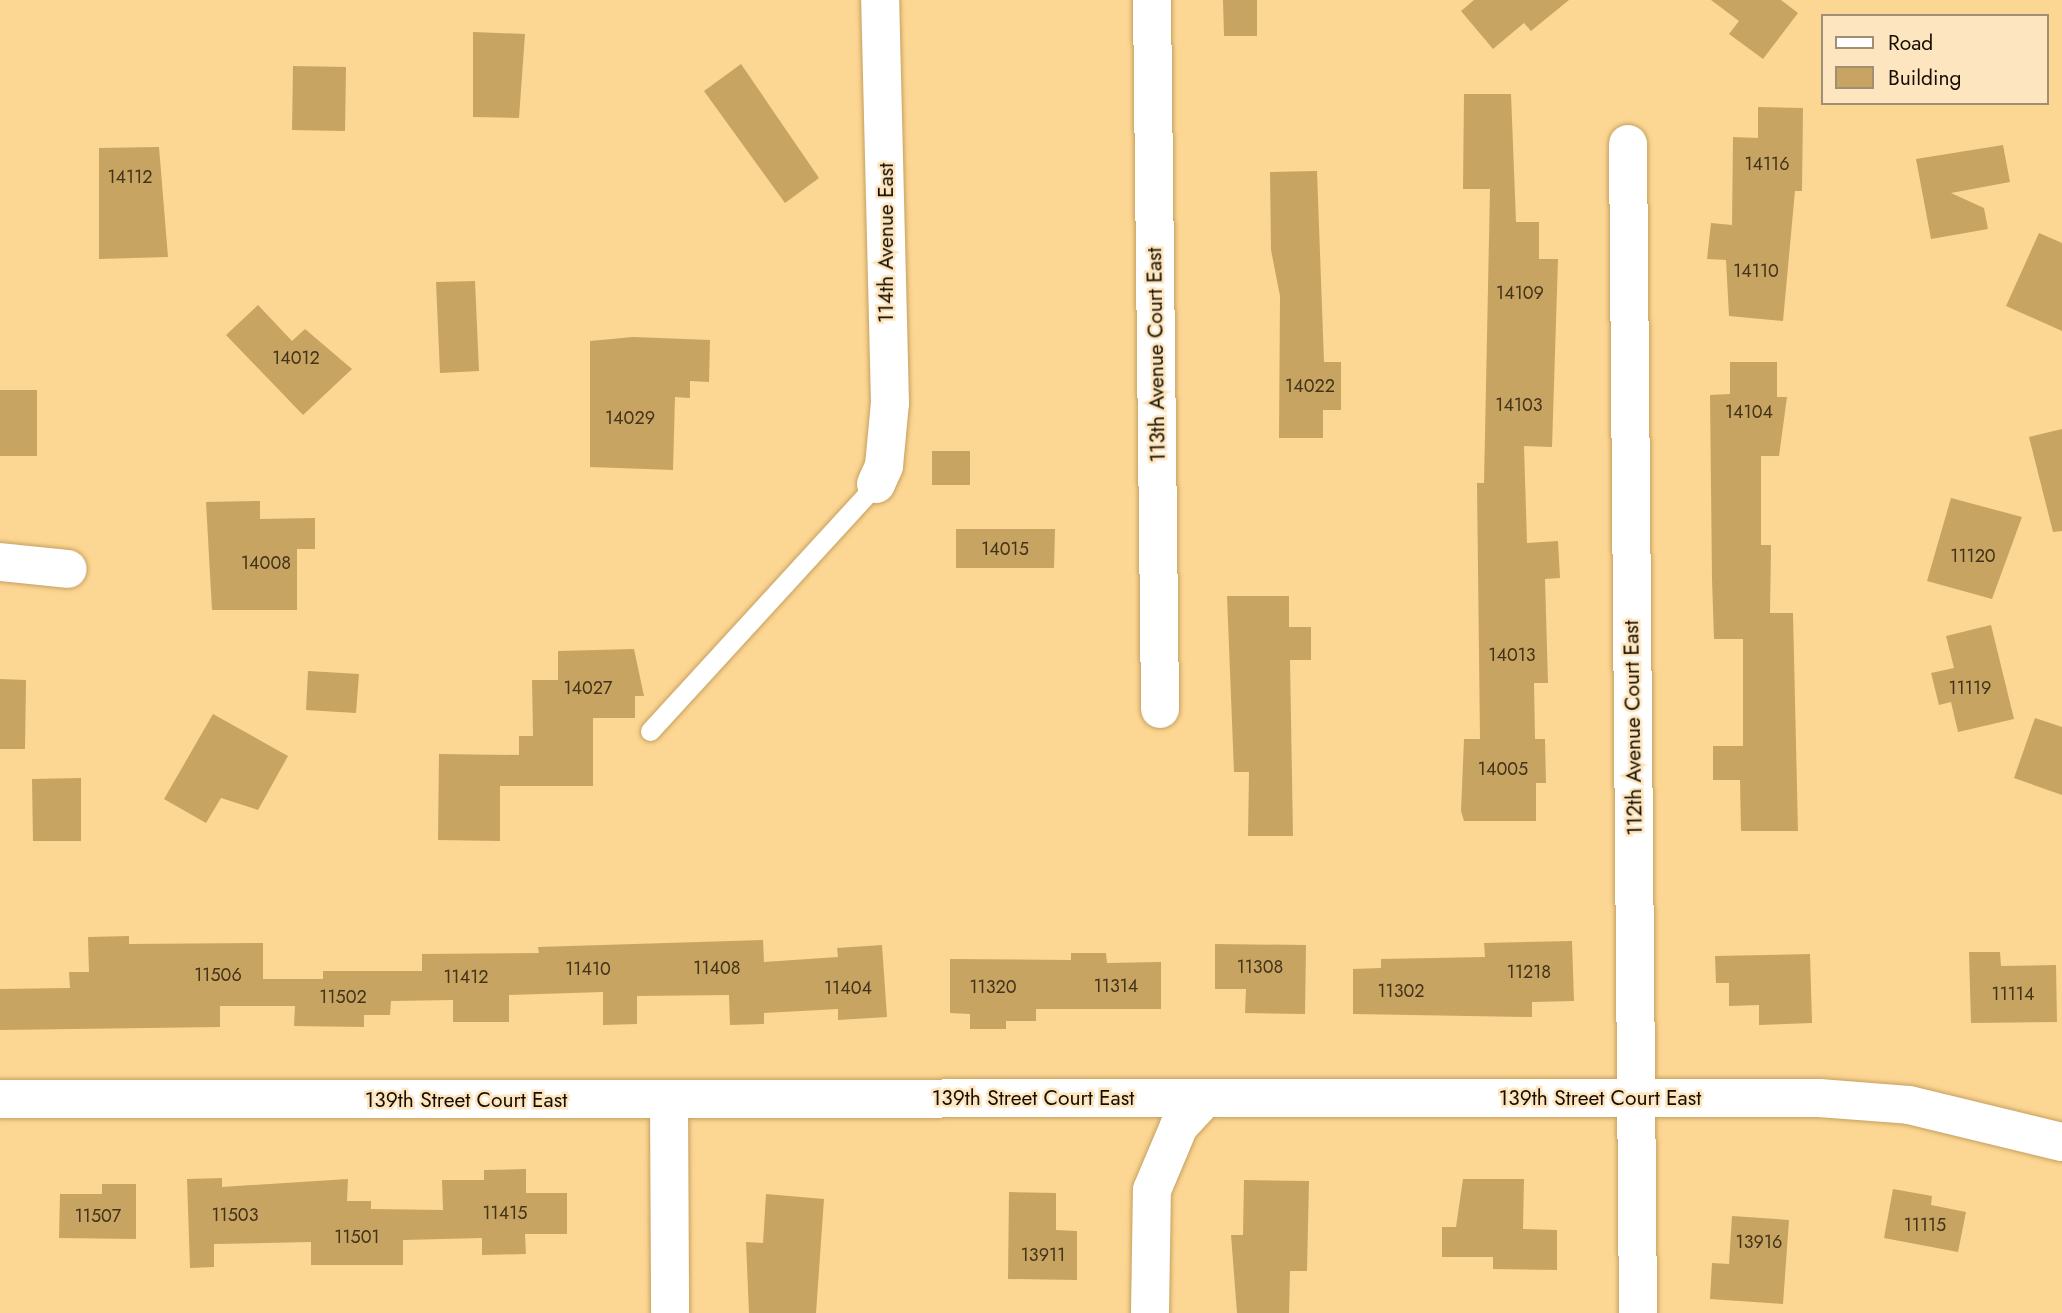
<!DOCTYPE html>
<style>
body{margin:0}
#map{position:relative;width:2062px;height:1313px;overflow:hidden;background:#fcd693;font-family:Jost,sans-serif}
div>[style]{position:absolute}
.building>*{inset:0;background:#c8a462}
.roads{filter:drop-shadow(0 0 2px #c5a05f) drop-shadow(0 0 2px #c5a05f)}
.service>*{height:19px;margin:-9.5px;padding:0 9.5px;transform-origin:9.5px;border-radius:9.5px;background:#fff}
.minor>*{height:38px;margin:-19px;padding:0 19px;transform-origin:19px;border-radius:19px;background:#fff}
span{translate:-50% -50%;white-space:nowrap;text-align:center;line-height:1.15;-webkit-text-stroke:5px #fde6bf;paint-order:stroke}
.number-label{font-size:18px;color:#433318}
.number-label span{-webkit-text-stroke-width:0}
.street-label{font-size:21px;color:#170d00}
.legend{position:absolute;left:1821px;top:14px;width:228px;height:91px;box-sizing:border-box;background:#fde6bf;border:2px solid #a18f73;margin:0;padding:9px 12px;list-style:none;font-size:21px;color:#170d00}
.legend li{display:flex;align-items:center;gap:14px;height:35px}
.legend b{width:35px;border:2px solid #a18f73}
</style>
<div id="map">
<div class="building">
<div style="clip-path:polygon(1223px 0,1257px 0,1257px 36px,1224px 36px)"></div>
<div style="clip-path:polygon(1474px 0,1569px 0,1531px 31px,1524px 23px,1493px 49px,1461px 11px)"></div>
<div style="clip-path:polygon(1711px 0,1781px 0,1798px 13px,1763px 59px,1729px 34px,1739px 21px)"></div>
<div style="clip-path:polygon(473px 32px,525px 34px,519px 118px,473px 117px)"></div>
<div style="clip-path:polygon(741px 64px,819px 178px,785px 203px,704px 91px)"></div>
<div style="clip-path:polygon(293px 66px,346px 67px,345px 131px,292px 130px)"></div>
<div style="clip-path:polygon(1464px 94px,1511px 94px,1516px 222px,1539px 222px,1539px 259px,1558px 259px,1552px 447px,1524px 446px,1527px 543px,1558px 541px,1560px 578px,1545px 579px,1548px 683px,1534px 683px,1535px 739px,1545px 739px,1546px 783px,1536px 783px,1536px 821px,1464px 821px,1461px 811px,1464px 739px,1480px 739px,1477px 483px,1484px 483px,1490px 189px,1463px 189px)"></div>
<div style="clip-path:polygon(1758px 107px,1803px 108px,1802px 191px,1795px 191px,1783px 321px,1729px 316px,1726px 260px,1707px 259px,1711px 223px,1732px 225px,1733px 137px,1758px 138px)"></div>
<div style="clip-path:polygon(2003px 145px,2010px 182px,1951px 193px,1984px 208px,1988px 229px,1931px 239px,1916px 159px)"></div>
<div style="clip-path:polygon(159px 147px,168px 257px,99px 259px,99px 148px)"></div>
<div style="clip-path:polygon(1317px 171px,1324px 362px,1341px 362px,1341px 410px,1323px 410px,1323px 438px,1279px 438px,1280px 296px,1271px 250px,1270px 172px)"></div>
<div style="clip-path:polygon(2039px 233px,2062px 243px,2062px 331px,2006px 306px)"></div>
<div style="clip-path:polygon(475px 281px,479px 371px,440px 373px,436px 282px)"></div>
<div style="clip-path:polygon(258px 305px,292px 341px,305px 329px,352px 369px,303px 415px,226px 335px)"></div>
<div style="clip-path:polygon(633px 337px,710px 340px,709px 382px,690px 381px,690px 398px,675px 397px,673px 470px,590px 467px,590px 341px)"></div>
<div style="clip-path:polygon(1730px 362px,1777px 362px,1777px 397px,1787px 397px,1779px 456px,1761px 456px,1761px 545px,1771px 545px,1770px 613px,1793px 613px,1798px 831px,1741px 831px,1740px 780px,1713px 780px,1713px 746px,1743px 746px,1743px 639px,1714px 639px,1712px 579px,1710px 395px,1730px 394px)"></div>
<div style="clip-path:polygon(0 390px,37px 390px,37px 456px,0 456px)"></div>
<div style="clip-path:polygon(2062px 429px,2062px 531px,2053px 532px,2029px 437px)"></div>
<div style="clip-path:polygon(932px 451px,970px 451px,970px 485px,932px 485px)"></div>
<div style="clip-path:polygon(1951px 498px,2022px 517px,1992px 599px,1927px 581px)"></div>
<div style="clip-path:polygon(260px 501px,260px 519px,315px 518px,315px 549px,297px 549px,297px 610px,212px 610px,206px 502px)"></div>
<div style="clip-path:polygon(956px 529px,1055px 529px,1054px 568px,956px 568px)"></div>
<div style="clip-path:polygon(1227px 596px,1289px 596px,1289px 627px,1311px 627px,1311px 660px,1290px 660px,1293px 836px,1248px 836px,1249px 772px,1234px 772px)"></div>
<div style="clip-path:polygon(1991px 625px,2014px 719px,1958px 732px,1951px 702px,1939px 705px,1931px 673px,1954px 668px,1946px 636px)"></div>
<div style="clip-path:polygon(634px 649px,644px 696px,635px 696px,635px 718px,593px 718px,593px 786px,500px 786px,500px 841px,438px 840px,439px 754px,519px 755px,519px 736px,533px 736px,532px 680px,558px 680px,558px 651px)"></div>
<div style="clip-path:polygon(308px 671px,359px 674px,356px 713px,306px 710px)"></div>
<div style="clip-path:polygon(0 679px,26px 680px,25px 749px,0 749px)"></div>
<div style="clip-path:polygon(213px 714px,288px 756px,258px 810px,221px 798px,206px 823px,164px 799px)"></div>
<div style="clip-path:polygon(2035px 718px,2062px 727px,2062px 795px,2014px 778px)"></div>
<div style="clip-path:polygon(81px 778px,81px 841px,33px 841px,32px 779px)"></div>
<div style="clip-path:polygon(129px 936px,129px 944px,263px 943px,263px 979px,323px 979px,323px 971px,422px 971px,422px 954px,539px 953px,538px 947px,763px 940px,764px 962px,838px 957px,837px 948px,882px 945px,887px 1017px,838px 1020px,838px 1009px,764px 1013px,764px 1024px,730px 1025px,729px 995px,637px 996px,637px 1024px,603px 1025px,603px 992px,509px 995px,509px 1022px,453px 1022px,453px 1000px,391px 1001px,390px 1015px,364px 1015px,364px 1027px,294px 1026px,295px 1006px,220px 1006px,220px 1027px,0 1030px,0 989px,70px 988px,69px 972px,89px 972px,88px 937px)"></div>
<div style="clip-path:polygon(1572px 941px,1574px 1001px,1532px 1002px,1532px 1017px,1353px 1014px,1353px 969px,1381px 968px,1381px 959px,1485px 957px,1484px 943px)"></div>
<div style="clip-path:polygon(1215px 944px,1306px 945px,1305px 1014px,1245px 1013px,1246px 989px,1215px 989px)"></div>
<div style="clip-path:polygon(1969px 952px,2000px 952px,2001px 966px,2056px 965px,2057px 1022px,1971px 1023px)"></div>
<div style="clip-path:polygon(1071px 953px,1106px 953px,1107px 963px,1161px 962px,1161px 1009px,1036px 1009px,1036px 1021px,1006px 1021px,1006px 1029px,970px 1029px,970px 1014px,950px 1013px,950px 959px,1071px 960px)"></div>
<div style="clip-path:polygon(1810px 954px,1812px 1023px,1759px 1025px,1759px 1005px,1729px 1006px,1729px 983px,1716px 983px,1715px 956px)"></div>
<div style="clip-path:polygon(526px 1169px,526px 1193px,567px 1193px,567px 1234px,525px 1234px,526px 1254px,482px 1255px,482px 1238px,403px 1240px,403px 1265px,311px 1265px,311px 1242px,214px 1244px,214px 1267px,190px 1268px,187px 1179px,222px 1178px,222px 1187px,348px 1179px,347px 1201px,371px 1201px,371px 1209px,443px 1210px,442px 1180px,484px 1180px,484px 1170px)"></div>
<div style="clip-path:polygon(1463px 1179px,1524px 1179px,1523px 1229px,1557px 1230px,1557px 1270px,1493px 1269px,1493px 1257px,1442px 1257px,1442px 1227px,1456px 1227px)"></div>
<div style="clip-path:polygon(1244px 1180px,1309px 1181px,1307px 1271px,1290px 1271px,1289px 1313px,1237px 1313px,1231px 1235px,1243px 1235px)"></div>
<div style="clip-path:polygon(102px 1184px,136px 1184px,136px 1239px,59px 1238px,60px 1194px,102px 1194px)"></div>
<div style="clip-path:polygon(1893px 1189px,1932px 1196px,1931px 1205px,1966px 1212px,1958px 1252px,1884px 1238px)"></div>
<div style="clip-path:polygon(1009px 1192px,1056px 1193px,1056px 1230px,1077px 1231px,1077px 1280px,1008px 1279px)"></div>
<div style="clip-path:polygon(766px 1194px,824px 1199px,816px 1313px,749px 1313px,746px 1242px,763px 1243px)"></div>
<div style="clip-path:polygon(1732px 1216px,1789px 1220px,1783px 1304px,1710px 1299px,1712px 1263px,1729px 1264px)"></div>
</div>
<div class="roads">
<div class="service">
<div style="left:650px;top:731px;width:335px;rotate:-47.5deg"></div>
</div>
<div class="minor">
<div style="left:1152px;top:0;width:709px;rotate:89.35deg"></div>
<div style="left:1628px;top:144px;width:1169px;rotate:89.51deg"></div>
<div style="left:876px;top:484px;width:20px;rotate:-66deg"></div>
<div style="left:884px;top:466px;width:63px;rotate:-84.6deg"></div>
<div style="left:890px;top:403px;width:403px;rotate:-91.4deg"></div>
<div style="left:0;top:562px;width:68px;rotate:5.9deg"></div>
<div style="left:0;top:1099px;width:1819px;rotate:-0.03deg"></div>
<div style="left:1819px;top:1098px;width:90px;rotate:4.4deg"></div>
<div style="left:1909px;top:1105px;width:157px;rotate:13.6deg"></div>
<div style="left:669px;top:1100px;width:213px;rotate:89.7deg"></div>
<div style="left:1150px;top:1313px;width:123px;rotate:-89.1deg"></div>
<div style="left:1152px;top:1190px;width:69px;rotate:-67.1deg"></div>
<div style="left:1179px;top:1126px;width:35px;rotate:-47deg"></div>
</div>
</div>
<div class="number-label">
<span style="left:1767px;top:164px">14116</span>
<span style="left:130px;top:177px">14112</span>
<span style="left:1756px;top:271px">14110</span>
<span style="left:1520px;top:293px">14109</span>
<span style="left:296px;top:358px">14012</span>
<span style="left:1310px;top:386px">14022</span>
<span style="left:1519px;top:405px">14103</span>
<span style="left:1749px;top:412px">14104</span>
<span style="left:630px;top:418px">14029</span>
<span style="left:1005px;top:549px">14015</span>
<span style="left:1973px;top:556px">11120</span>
<span style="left:266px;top:563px">14008</span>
<span style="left:1512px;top:655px">14013</span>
<span style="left:588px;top:688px">14027</span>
<span style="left:1970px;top:688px">11119</span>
<span style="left:1503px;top:769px">14005</span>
<span style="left:1260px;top:967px">11308</span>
<span style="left:717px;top:968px">11408</span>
<span style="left:588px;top:969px">11410</span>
<span style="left:1529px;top:972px">11218</span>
<span style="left:218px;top:975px">11506</span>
<span style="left:466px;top:977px">11412</span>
<span style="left:1116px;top:986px">11314</span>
<span style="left:993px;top:987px">11320</span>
<span style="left:848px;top:988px">11404</span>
<span style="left:1401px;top:991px">11302</span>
<span style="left:2013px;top:994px">11114</span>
<span style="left:343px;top:997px">11502</span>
<span style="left:505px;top:1213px">11415</span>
<span style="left:235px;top:1215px">11503</span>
<span style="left:98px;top:1216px">11507</span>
<span style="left:1925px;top:1225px">11115</span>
<span style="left:357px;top:1237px">11501</span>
<span style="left:1759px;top:1242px">13916</span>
<span style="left:1043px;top:1255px">13911</span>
</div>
<div class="street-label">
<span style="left:886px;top:243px;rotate:-90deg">114th Avenue East</span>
<span style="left:1156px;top:355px;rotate:-91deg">113th Avenue Court East</span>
<span style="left:1633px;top:728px;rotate:-91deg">112th Avenue Court East</span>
<span style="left:1033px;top:1098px">139th Street Court East</span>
<span style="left:1600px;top:1098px">139th Street Court East</span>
<span style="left:466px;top:1100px">139th Street Court East</span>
</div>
<ul class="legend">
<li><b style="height:9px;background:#fff"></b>Road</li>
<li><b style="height:19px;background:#c8a462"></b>Building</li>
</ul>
</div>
